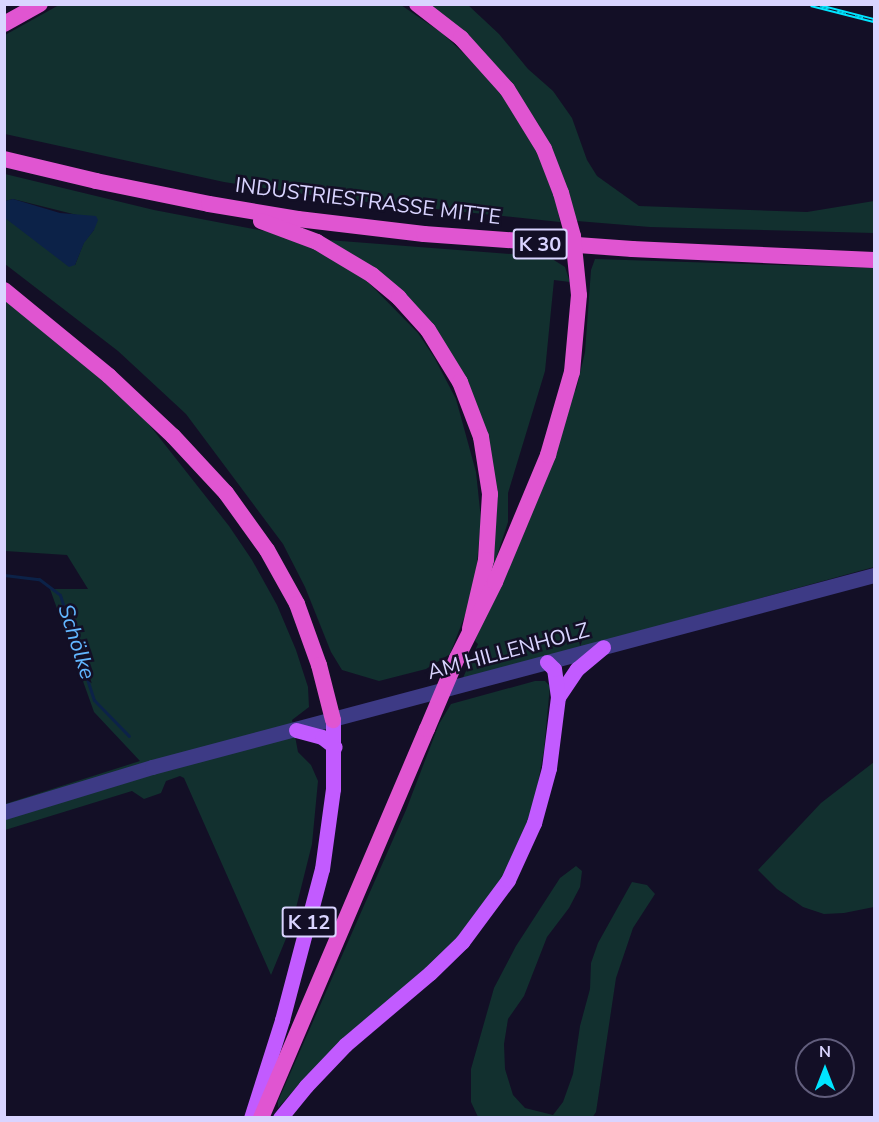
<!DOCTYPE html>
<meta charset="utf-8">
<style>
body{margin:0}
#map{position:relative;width:879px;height:1122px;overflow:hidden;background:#130f26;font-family:"Nunito Sans",sans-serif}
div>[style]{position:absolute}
.green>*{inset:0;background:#12302f}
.water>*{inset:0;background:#0c2248}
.stream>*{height:3px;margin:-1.5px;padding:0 1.5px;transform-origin:1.5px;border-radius:1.5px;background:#0c2248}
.tertiary>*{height:15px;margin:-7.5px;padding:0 7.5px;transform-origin:7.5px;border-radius:7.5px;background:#3d3a85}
.primary>*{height:15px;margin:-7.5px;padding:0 7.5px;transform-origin:7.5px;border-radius:7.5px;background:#c25bff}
.trunk>*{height:16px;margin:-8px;padding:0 8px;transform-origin:8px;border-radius:8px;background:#e055d1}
.rail>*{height:5px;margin-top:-2.5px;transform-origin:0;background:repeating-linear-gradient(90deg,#130f26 0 9px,#00e5ff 0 18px);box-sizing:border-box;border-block:2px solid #00e5ff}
.trunk-bridge>*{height:16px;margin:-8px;padding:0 8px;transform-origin:8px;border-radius:8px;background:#e055d1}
span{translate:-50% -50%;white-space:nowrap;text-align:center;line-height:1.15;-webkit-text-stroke:5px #130f26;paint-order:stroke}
.shield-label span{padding:2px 4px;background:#130f26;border:2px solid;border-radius:4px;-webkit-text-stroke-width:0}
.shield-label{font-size:20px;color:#d9d4ff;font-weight:700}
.street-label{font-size:21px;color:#d9d4ff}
.water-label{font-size:22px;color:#62b6ff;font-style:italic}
.frame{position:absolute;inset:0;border:6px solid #d9d4ff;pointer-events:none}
.north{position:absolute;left:795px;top:1038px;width:60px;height:60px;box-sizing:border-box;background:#130f26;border:2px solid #625e7d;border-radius:50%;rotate:0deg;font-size:16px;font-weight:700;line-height:24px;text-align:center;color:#d9d4ff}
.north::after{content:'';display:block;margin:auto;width:21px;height:27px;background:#00e5ff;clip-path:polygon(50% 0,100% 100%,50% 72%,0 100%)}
</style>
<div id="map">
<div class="green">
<div style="clip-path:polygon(59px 5px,401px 5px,442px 33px,492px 80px,533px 140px,557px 205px,560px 222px,329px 198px,224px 182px,5px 134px,5px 35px)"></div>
<div style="clip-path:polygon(429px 5px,468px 5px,499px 34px,528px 69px,553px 91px,572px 118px,587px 160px,597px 176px,639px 206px,807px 212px,874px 201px,874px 233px,650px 227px,577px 221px,539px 125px,526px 105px,481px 48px)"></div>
<div style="clip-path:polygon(5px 174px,154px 210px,275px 233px,321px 251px,364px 278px,418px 333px,434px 357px,456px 399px,476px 472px,481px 519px,476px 574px,467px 610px,450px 654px,426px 669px,379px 681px,342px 670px,331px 652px,305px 587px,283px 544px,186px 414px,118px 351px,5px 264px,5px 218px,75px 265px,84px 242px,94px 230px,81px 216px,13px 199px,5px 201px)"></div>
<div style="clip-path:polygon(328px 240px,549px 257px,565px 267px,570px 282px,554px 280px,545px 371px,508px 493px,508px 522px,489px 580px,497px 512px,457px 364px)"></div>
<div style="clip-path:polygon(595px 259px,874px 268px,874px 567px,462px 680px,478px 644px,475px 641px,480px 627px,573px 391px,576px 390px,585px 352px,591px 270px)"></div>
<div style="clip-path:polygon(4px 294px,140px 413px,229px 526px,252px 560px,277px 605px,296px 650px,308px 687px,309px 707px,292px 720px,298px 752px,311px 765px,318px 781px,312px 844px,292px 924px,271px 975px,184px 778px,180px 776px,166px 781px,161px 793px,144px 799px,132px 791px,5px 830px,5px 804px,140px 761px,94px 712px,50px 589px,88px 589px,67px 555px,5px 551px)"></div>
<div style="clip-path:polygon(535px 681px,545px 681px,550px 686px,544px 750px,535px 800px,512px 863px,459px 940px,301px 1082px,278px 1108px,278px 1101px,406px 810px,439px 724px,451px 704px)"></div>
<div style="clip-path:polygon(874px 762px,874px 907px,844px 913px,824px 914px,803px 907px,777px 889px,758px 870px,821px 803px)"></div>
<div style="clip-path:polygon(576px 866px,582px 871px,580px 887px,569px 908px,547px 937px,524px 996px,508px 1019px,504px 1044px,505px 1069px,513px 1095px,525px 1108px,553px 1115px,563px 1102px,573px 1074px,580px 1026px,590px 989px,591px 963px,598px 943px,632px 882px,647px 885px,655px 894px,633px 928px,616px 978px,596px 1112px,592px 1118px,478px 1117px,471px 1102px,471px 1069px,494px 988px,516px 946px,560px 878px)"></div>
</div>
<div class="water">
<div style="clip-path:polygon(13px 199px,60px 213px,96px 216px,98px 220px,94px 230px,84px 243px,75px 265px,69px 267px,5px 218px,5px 201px)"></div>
</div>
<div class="stream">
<div style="left:4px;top:575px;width:35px;rotate:7deg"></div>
<div style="left:39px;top:579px;width:26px;rotate:37deg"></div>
<div style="left:60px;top:595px;width:110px;rotate:72.1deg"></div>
<div style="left:94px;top:700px;width:50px;rotate:45.8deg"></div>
</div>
<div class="tertiary">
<div style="left:4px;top:812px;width:155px;rotate:-16.9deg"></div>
<div style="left:152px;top:767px;width:747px;rotate:-14.89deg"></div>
</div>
<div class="primary">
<div style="left:558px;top:697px;width:34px;rotate:-56deg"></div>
<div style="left:577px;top:669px;width:34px;rotate:-40deg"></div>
<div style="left:296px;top:730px;width:27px;rotate:15deg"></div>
<div style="left:322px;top:737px;width:16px;rotate:38deg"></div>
<div style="left:251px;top:1118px;width:103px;rotate:-72.4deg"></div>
<div style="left:282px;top:1020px;width:156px;rotate:-75.2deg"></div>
<div style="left:322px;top:869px;width:81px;rotate:-82.2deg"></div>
<div style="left:333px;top:789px;width:69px;rotate:-90deg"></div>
<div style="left:280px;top:1118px;width:41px;rotate:-50.9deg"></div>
<div style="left:306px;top:1086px;width:57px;rotate:-46.4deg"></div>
<div style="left:345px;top:1045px;width:111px;rotate:-40.3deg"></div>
<div style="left:430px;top:973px;width:45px;rotate:-44.1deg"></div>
<div style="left:462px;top:942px;width:77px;rotate:-53.4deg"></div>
<div style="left:508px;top:880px;width:63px;rotate:-65.5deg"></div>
<div style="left:534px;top:823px;width:57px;rotate:-74.7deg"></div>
<div style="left:549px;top:768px;width:72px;rotate:-82.8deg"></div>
<div style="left:558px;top:697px;width:28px;rotate:-98deg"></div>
<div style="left:554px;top:669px;width:10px;rotate:-135deg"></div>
</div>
<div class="trunk">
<div style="left:417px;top:4px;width:56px;rotate:37.7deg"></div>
<div style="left:461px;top:38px;width:69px;rotate:48deg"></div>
<div style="left:507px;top:89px;width:70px;rotate:58.3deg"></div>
<div style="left:544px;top:149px;width:47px;rotate:68.9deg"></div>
<div style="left:4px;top:24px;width:41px;rotate:-29.1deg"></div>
<div style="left:4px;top:159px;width:95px;rotate:13.4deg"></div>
<div style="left:96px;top:181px;width:115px;rotate:11.5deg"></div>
<div style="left:209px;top:204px;width:90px;rotate:9.6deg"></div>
<div style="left:298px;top:219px;width:127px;rotate:6.8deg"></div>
<div style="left:424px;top:234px;width:209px;rotate:4.1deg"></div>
<div style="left:632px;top:249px;width:242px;rotate:2.6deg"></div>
<div style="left:261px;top:221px;width:60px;rotate:20.6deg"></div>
<div style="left:317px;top:242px;width:64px;rotate:31deg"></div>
<div style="left:372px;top:275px;width:35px;rotate:40deg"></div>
<div style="left:399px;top:298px;width:43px;rotate:47.8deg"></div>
<div style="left:428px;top:330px;width:61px;rotate:58.4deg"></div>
<div style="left:460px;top:382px;width:59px;rotate:69.1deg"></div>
<div style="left:481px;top:437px;width:58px;rotate:81deg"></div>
<div style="left:490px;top:494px;width:66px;rotate:93.5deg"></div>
<div style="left:486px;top:560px;width:71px;rotate:103.1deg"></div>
<div style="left:4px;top:290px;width:136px;rotate:39.3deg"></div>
<div style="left:109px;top:376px;width:88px;rotate:43.2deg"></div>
<div style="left:173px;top:436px;width:78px;rotate:47.1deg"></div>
<div style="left:226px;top:493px;width:70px;rotate:54.3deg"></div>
<div style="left:267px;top:550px;width:62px;rotate:60.9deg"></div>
<div style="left:297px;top:604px;width:65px;rotate:70.2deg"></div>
<div style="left:319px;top:665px;width:57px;rotate:75.7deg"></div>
<div style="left:457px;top:658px;width:85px;rotate:-63.4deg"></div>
<div style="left:495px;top:582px;width:138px;rotate:-67.3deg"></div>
<div style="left:548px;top:455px;width:86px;rotate:-73.9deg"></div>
<div style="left:572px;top:372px;width:77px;rotate:-84.8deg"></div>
<div style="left:261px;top:1118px;width:423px;rotate:-66.9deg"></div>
</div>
<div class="rail">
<div style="left:811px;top:4px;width:65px;rotate:14.3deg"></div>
</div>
<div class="trunk-bridge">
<div style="left:561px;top:193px;width:45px;rotate:74.4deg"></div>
<div style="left:573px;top:236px;width:59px;rotate:84.2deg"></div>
<div style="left:427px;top:729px;width:77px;rotate:-67.1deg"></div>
</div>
<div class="shield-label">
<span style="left:540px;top:244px">K 30</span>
<span style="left:309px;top:922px">K 12</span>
</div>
<div class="street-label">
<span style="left:368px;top:201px;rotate:7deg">INDUSTRIESTRASSE MITTE</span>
<span style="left:508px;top:651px;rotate:-15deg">AM HILLENHOLZ</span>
</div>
<div class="water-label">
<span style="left:76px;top:642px;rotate:72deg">Schölke</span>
</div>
<div class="frame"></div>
<div class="north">N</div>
</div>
